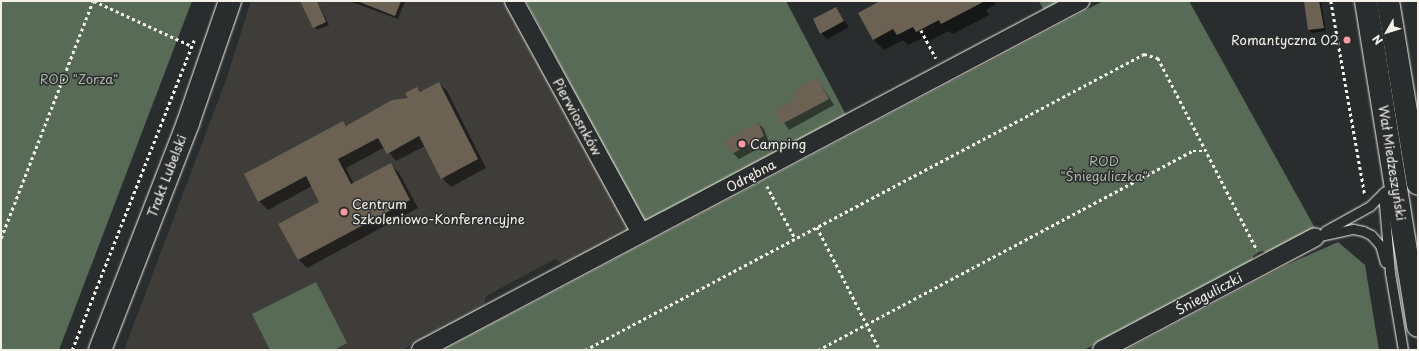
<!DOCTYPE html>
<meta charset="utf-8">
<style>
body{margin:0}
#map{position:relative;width:1419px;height:351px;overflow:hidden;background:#2a2d2e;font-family:"Playpen Sans",sans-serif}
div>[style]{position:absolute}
.built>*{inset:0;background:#3e3d39}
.green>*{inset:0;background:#586b56}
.shadow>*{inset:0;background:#0007}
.building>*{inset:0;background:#6c6253}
.path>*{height:2.5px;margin-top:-1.25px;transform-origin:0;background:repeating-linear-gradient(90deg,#f4f1e8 0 3px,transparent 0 6px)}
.roads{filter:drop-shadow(0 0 1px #f4f1e8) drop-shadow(0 0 1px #f4f1e8)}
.lane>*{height:9px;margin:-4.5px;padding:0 4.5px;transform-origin:4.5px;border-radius:4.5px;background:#2a2d2e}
.street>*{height:18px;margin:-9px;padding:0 9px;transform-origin:9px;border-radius:9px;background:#2a2d2e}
.secondary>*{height:22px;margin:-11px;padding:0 11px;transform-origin:11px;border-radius:11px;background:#2a2d2e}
.dots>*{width:11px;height:11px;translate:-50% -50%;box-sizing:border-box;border:2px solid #2a2d2e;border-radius:50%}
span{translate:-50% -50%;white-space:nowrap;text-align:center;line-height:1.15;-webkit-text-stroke:3px #2a2d2e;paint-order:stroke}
.poi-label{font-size:13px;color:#f4f1e8}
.right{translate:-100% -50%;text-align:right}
.left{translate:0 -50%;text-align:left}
.park-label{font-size:13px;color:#aeb5a6}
.street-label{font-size:13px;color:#f4f1e8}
.frame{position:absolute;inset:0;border:2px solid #f4f1e8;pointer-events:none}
.north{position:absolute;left:1367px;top:12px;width:40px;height:40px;-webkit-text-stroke:3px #2a2d2e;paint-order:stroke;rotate:231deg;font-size:11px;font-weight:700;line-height:16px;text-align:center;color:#f4f1e8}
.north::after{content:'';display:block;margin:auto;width:14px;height:18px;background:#f4f1e8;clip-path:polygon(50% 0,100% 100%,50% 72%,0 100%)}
</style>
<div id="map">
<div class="built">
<div style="clip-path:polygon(251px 1px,506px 1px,629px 231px,564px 265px,555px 259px,486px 296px,484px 307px,402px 350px,124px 350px,226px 80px)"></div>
</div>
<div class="green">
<div style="clip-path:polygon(1px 1px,192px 1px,59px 350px,1px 350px)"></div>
<div style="clip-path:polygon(526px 1px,786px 1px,846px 115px,644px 222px)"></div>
<div style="clip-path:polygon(1039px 1px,1064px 1px,1044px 11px)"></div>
<div style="clip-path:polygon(1103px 1px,1189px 1px,1315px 228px,1267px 253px,1263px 251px,1259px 252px,1253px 256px,1253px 261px,1084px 350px,443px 350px)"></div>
<div style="clip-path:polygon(1338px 242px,1365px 265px,1379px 350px,1125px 350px,1284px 266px)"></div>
<div style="clip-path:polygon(316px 282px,347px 343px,334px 350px,270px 350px,252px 314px)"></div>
</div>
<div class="shadow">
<div style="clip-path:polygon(301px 1px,317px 1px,329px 25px,317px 30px)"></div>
<div style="clip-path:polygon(349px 1px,405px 1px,398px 19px)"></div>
<div style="clip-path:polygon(883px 1px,994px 1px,996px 4px,986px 10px,989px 15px,953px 34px,949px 31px,927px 42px,922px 38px,908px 45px,903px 40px,884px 50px,874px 40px,860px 13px)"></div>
<div style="clip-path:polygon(1305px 1px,1321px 2px,1326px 31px,1312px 33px,1309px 30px)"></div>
<div style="clip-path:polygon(836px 8px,849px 27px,827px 39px,821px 33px)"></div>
<div style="clip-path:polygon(817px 78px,834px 105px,789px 130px,776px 111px,795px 100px)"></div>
<div style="clip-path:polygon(439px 83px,447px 91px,486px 168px,451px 187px,442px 178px,425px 146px,396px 161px,385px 147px,346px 168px,354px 184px,390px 164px,399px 173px,418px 208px,307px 268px,299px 260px,320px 202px,312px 186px,268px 210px,259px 201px,343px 122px,347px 126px,410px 99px,417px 88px,421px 92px)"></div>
<div style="clip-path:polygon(758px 123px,764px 129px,769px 143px,739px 159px,733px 153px)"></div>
</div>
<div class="building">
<div style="clip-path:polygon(300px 1px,317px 1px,326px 22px,313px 28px)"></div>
<div style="clip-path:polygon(357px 1px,401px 1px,395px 16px)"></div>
<div style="clip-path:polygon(880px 1px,985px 1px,941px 24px,939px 20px,916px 32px,913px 27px,897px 35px,893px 29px,873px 40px,858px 13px)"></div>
<div style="clip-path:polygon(1304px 1px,1319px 1px,1324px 28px,1308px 30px)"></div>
<div style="clip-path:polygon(836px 7px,844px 21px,820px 34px,813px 19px)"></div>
<div style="clip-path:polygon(817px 77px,829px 99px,782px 124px,775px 111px,794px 100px,791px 95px,796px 92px,795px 89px)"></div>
<div style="clip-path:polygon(439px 82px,478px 159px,441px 179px,419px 136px,387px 154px,378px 138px,338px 159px,351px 184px,391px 163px,410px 200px,298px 260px,278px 224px,319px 202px,306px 176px,258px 202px,244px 174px,343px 121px,346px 126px,392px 100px,408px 98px,405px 93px,417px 87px,420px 92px)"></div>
<div style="clip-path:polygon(758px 122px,764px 136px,732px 154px,724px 140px)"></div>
</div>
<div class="path">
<div style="left:94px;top:1px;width:108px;rotate:24.7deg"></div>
<div style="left:1331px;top:1px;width:197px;rotate:80.1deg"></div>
<div style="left:921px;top:30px;width:32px;rotate:62deg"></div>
<div style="left:767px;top:186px;width:59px;rotate:61.7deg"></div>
<div style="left:817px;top:227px;width:138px;rotate:62.9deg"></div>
<div style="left:1px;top:238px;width:254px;rotate:-68.8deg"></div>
<div style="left:72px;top:350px;width:335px;rotate:-68.5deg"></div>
<div style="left:585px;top:350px;width:633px;rotate:-27.9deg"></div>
<div style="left:1144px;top:54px;width:15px;rotate:16deg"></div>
<div style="left:1158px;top:58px;width:216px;rotate:62.7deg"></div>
<div style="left:818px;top:350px;width:425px;rotate:-28deg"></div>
<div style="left:1193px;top:151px;width:13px"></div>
</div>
<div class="roads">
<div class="lane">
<div style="left:1383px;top:193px;width:80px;rotate:85deg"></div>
<div style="left:1390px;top:273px;width:78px;rotate:80.4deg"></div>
<div style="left:1325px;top:231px;width:51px;rotate:-29.1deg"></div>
<div style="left:1370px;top:206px;width:21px;rotate:-45deg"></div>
<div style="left:1315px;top:237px;width:39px;rotate:-12deg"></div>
<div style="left:1353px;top:229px;width:10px;rotate:11deg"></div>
<div style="left:1363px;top:231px;width:9px;rotate:27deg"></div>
<div style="left:1371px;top:235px;width:13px;rotate:48deg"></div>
<div style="left:1380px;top:245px;width:18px;rotate:74deg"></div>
</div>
<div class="street">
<div style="left:514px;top:1px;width:264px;rotate:61.3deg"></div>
<div style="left:421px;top:350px;width:746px;rotate:-27.91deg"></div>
<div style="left:1102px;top:350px;width:241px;rotate:-27.9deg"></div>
</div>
<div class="secondary">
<div style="left:1366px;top:1px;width:329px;rotate:80.9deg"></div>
<div style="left:1388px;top:1px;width:185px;rotate:80.7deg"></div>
<div style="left:100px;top:350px;width:243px;rotate:-68.8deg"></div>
<div style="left:188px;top:123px;width:129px;rotate:-71deg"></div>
</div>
</div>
<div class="dots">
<div style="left:1347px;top:40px;background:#ff9aa2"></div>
<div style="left:742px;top:144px;background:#ff9aa2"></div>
<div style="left:344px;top:212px;background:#ff9aa2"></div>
</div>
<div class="poi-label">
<span class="right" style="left:1339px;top:40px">Romantyczna 02</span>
<span class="left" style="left:750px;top:144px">Camping</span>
<span class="left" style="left:352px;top:212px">Centrum<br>Szkoleniowo-Konferencyjne</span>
</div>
<div class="park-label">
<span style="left:79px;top:79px">ROD "Zorza"</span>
<span style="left:1104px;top:169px">ROD<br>"Śnieguliczka"</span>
</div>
<div class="street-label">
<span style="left:577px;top:117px;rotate:61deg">Pierwiosnków</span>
<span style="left:1392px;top:163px;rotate:81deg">Wał Miedzeszyński</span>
<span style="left:167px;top:176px;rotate:-69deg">Trakt Lubelski</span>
<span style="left:751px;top:176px;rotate:-28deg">Odrębna</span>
<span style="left:1209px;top:294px;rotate:-28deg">Śnieguliczki</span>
</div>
<div class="frame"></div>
<div class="north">N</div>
</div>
